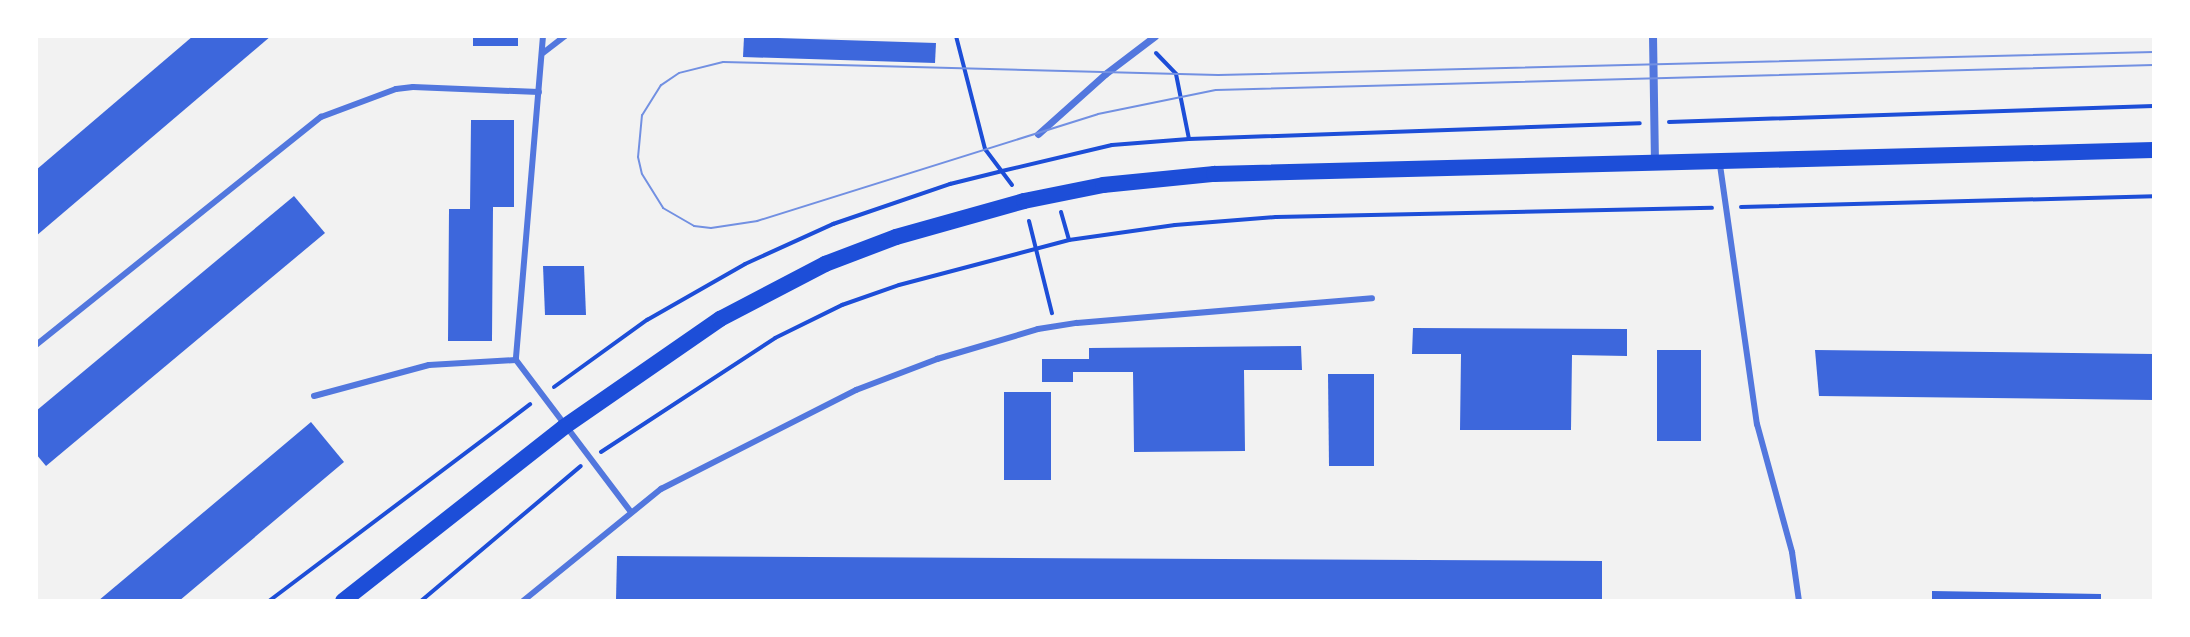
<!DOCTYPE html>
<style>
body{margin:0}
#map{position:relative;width:2190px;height:637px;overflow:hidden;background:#f2f2f2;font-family:"Exo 2",sans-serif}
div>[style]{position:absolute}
.building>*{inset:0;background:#3d67dc}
.path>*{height:4px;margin:-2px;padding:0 2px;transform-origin:2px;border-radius:2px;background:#1d4ed8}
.service>*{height:6px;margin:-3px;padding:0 3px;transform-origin:3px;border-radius:3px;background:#5277de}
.pedestrian>*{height:7px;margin:-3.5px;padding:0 3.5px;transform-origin:3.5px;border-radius:3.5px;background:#5277de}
.minor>*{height:8px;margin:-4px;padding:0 4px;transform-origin:4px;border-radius:4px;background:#5277de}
.secondary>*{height:16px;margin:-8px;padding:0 8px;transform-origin:8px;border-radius:8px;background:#1d4ed8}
.tram>*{height:2px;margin:-1px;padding:0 1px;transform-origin:1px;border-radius:1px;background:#7290e2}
span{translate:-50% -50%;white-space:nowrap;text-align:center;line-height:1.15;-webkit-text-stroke:7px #fff;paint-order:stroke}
.frame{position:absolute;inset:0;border:38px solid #fff;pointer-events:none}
</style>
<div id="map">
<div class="building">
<div style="clip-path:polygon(193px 36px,271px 36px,36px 236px,36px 170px)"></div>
<div style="clip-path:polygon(473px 36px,518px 36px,518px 46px,473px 46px)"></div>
<div style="clip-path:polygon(744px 37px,936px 43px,935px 63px,743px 57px)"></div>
<div style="clip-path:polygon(471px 120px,514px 120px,514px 207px,493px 207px,492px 341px,448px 341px,449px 209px,470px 209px)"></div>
<div style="clip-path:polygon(294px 196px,325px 233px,46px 466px,36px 454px,36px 411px)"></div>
<div style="clip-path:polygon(543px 266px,584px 266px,586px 315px,545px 315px)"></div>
<div style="clip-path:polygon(1413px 328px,1627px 329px,1627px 356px,1572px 355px,1571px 430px,1460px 430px,1461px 354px,1412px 354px)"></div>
<div style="clip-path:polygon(1301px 346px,1302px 370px,1244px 370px,1245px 451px,1134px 452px,1133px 372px,1073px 372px,1073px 382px,1042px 382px,1042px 359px,1089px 359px,1089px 348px)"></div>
<div style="clip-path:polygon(1657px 350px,1701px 350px,1701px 441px,1657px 441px)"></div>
<div style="clip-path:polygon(1815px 350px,2154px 354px,2154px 400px,1819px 396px)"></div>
<div style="clip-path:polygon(1328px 374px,1374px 374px,1374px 466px,1329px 466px)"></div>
<div style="clip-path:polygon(1004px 392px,1051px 392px,1051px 480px,1004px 480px)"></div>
<div style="clip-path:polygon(311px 422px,344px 462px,179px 601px,98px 601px)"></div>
<div style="clip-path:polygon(617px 556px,1602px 561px,1602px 601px,616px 600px)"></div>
<div style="clip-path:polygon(1932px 591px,2101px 594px,2101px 601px,1932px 601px)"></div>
</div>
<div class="path">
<div style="left:956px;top:36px;width:117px;rotate:75.6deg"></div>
<div style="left:985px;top:149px;width:45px;rotate:53.1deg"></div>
<div style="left:1156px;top:53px;width:29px;rotate:46deg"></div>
<div style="left:1176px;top:74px;width:66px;rotate:78.7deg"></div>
<div style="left:1669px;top:122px;width:485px;rotate:-1.9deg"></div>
<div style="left:1741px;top:207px;width:413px;rotate:-1.5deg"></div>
<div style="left:1061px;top:212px;width:29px;rotate:74deg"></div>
<div style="left:1029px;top:221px;width:95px;rotate:76deg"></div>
<div style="left:554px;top:387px;width:115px;rotate:-35.8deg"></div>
<div style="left:647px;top:320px;width:113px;rotate:-29.7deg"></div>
<div style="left:745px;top:264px;width:97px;rotate:-24.4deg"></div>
<div style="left:833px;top:224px;width:124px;rotate:-18.9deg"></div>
<div style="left:950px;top:184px;width:54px;rotate:-14deg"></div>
<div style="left:1002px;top:171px;width:113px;rotate:-13.3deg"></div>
<div style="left:1112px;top:145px;width:77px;rotate:-4.5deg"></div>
<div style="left:1189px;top:139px;width:451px;rotate:-2deg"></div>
<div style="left:601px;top:452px;width:208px;rotate:-33.2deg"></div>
<div style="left:775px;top:338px;width:75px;rotate:-26.2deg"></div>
<div style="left:842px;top:305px;width:60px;rotate:-19.3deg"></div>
<div style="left:899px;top:285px;width:176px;rotate:-14.8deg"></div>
<div style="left:1069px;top:240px;width:107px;rotate:-8.1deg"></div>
<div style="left:1175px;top:225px;width:101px;rotate:-4.5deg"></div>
<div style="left:1276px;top:217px;width:436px;rotate:-1.2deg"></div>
<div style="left:269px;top:601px;width:327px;rotate:-37deg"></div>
<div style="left:421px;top:601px;width:209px;rotate:-40.2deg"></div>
</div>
<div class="service">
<div style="left:543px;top:36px;width:325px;rotate:94.8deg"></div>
<div style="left:516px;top:360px;width:189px;rotate:52.9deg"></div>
<div style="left:543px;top:53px;width:28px;rotate:-38deg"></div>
<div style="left:1720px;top:165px;width:262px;rotate:81.9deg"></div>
<div style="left:1757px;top:424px;width:133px;rotate:74.7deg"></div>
<div style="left:1792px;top:552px;width:49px;rotate:81.9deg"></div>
<div style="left:36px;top:345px;width:365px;rotate:-38.7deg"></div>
<div style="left:321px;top:117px;width:80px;rotate:-20.5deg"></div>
<div style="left:396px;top:89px;width:17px;rotate:-7deg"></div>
<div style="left:413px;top:87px;width:126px;rotate:2.3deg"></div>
<div style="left:314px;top:396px;width:119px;rotate:-15.1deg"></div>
<div style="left:429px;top:365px;width:87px;rotate:-3.3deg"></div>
<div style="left:523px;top:601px;width:178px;rotate:-39.1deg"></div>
<div style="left:661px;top:489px;width:219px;rotate:-26.9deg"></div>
<div style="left:856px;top:390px;width:87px;rotate:-20.9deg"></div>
<div style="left:937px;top:359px;width:105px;rotate:-16.5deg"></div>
<div style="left:1038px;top:329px;width:39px;rotate:-9deg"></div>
<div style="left:1077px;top:323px;width:296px;rotate:-4.8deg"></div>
</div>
<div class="pedestrian">
<div style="left:1038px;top:134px;width:90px;rotate:-41.8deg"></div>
<div style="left:1105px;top:74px;width:63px;rotate:-37.2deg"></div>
</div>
<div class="minor">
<div style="left:1653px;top:36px;width:127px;rotate:89.1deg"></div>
</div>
<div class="secondary">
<div style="left:343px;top:601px;width:281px;rotate:-38.2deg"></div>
<div style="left:564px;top:427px;width:190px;rotate:-34.7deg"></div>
<div style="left:720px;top:319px;width:119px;rotate:-27.6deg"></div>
<div style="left:825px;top:264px;width:76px;rotate:-20.8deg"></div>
<div style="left:896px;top:237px;width:133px;rotate:-15.7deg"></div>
<div style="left:1024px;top:201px;width:81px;rotate:-11.4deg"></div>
<div style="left:1103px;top:185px;width:112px;rotate:-5.7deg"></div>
<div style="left:1214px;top:174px;width:940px;rotate:-1.46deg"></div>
</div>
<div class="tram">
<div style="left:2154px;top:52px;width:936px;rotate:178.59deg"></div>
<div style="left:1218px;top:75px;width:495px;rotate:-178.5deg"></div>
<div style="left:723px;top:62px;width:45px;rotate:166deg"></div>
<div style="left:679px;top:73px;width:22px;rotate:146deg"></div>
<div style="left:661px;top:85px;width:36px;rotate:122deg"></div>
<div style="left:642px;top:115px;width:42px;rotate:95.4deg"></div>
<div style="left:638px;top:157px;width:17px;rotate:77deg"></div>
<div style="left:642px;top:174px;width:40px;rotate:58deg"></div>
<div style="left:663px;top:208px;width:36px;rotate:30deg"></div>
<div style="left:694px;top:226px;width:17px;rotate:7deg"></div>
<div style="left:711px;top:228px;width:47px;rotate:-8.7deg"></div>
<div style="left:757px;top:221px;width:357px;rotate:-17.4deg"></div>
<div style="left:1098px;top:114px;width:120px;rotate:-11.5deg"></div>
<div style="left:1216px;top:90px;width:938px;rotate:-1.53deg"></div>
</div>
<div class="frame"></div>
</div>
